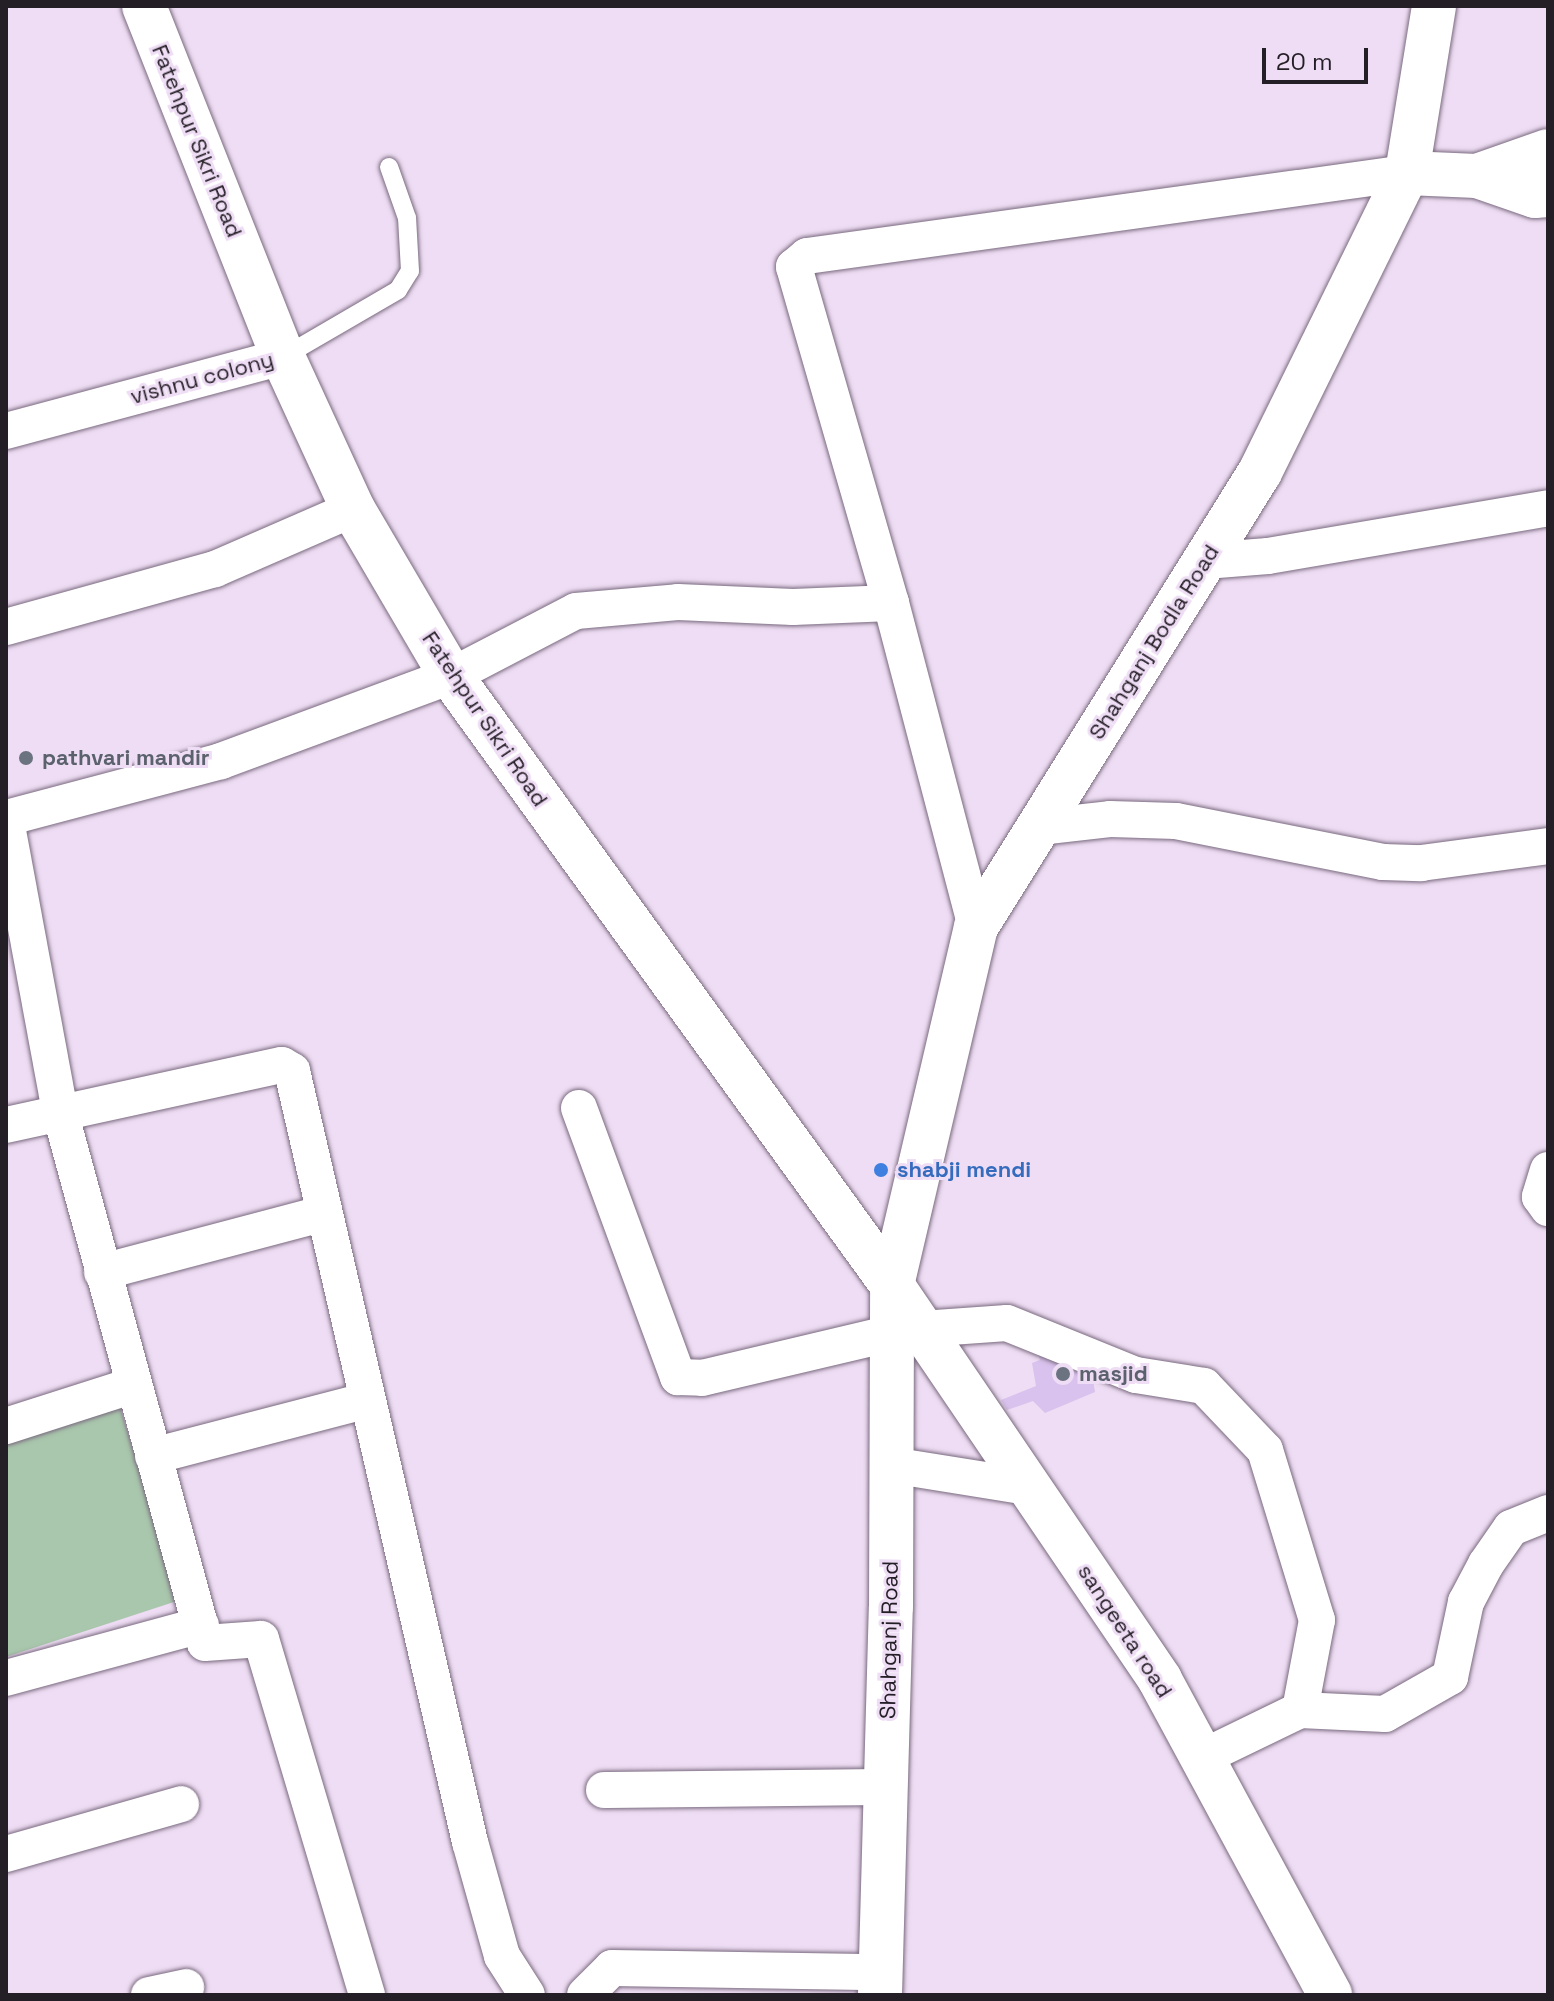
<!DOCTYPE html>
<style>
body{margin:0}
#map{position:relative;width:1554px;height:2001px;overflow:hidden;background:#eeddf4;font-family:"Space Grotesk",sans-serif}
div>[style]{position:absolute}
.green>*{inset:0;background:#a9c7ad}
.building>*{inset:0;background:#d9c2ed}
.roads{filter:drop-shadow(0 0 2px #7a6a7f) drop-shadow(0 0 2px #7a6a7f)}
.service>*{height:18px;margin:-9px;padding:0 9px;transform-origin:9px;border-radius:9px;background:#fff}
.minor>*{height:36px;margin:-18px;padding:0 18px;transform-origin:18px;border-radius:18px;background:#fff}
.tertiary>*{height:44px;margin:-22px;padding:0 22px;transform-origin:22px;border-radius:22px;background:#fff}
.secondary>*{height:44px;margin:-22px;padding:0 22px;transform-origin:22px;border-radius:22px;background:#fff}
.primary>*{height:44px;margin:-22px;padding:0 22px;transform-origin:22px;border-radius:22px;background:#fff}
.dots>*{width:22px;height:22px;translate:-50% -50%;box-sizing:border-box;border:4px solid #eeddf4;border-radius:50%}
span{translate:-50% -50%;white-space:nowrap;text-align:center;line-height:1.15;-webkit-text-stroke:6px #eeddf4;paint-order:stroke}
.street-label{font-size:22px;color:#241e26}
.worship-label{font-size:22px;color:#5b616d;font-weight:700}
.left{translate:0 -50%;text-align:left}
.shop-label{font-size:22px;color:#366cbe;font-weight:700}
.frame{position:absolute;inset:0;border:8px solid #241e26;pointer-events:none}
.scale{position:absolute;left:1262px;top:48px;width:106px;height:36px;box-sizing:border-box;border:4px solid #241e26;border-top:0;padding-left:10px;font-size:24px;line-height:28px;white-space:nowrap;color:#241e26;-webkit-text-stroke:6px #eeddf4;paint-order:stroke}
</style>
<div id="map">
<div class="green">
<div style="clip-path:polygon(110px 1375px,180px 1600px,6px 1657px,6px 1408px)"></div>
</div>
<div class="building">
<div style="clip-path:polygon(1034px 1341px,1089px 1357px,1095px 1392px,1045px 1413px,1033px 1401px,1007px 1410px,1001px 1400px,1036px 1386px,1032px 1363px,1040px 1360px)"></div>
</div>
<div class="roads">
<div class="service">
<div style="left:283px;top:357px;width:133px;rotate:-30.2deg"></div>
<div style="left:398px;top:290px;width:22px;rotate:-58deg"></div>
<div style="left:410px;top:271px;width:53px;rotate:-93.2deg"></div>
<div style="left:407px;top:218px;width:54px;rotate:-109.4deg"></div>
</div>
<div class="minor">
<div style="left:6px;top:431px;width:287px;rotate:-15deg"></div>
<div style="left:1205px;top:561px;width:63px;rotate:-4.5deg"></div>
<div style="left:1268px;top:556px;width:284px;rotate:-9.7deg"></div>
<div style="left:6px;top:627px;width:217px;rotate:-15.5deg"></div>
<div style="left:215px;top:569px;width:150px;rotate:-23.5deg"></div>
<div style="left:6px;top:818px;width:222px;rotate:-14.8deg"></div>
<div style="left:221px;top:761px;width:245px;rotate:-20.3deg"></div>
<div style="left:451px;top:676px;width:141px;rotate:-27.5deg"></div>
<div style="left:576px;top:611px;width:102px;rotate:-5deg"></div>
<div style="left:678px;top:602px;width:115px;rotate:2.5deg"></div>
<div style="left:793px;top:607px;width:98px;rotate:-2.3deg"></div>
<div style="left:6px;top:820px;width:297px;rotate:79.5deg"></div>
<div style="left:60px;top:1112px;width:550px;rotate:74.73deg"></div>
<div style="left:205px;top:1643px;width:56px;rotate:-4.1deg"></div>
<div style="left:261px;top:1639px;width:371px;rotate:73.4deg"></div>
<div style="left:1039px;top:827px;width:71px;rotate:-6.4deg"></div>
<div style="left:1110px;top:819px;width:66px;rotate:1.7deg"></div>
<div style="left:1176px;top:821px;width:211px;rotate:11.2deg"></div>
<div style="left:1383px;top:862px;width:38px;rotate:2deg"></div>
<div style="left:1421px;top:863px;width:128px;rotate:-7.6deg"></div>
<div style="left:976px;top:927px;width:335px;rotate:-104.7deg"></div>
<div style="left:891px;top:603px;width:350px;rotate:-106.1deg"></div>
<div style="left:794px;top:267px;width:17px;rotate:-40deg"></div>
<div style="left:807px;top:256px;width:606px;rotate:-7.88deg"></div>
<div style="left:579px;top:1108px;width:287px;rotate:69.8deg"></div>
<div style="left:678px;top:1377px;width:24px;rotate:2deg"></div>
<div style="left:702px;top:1378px;width:195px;rotate:-13.3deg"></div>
<div style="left:6px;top:1125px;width:282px;rotate:-12.3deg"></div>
<div style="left:282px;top:1065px;width:12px;rotate:31deg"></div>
<div style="left:292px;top:1071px;width:791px;rotate:77deg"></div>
<div style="left:470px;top:1842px;width:118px;rotate:74.3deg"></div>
<div style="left:502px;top:1956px;width:46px;rotate:57.3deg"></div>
<div style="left:1548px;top:1170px;width:28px;rotate:107deg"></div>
<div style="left:1540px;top:1197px;width:14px;rotate:54deg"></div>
<div style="left:102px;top:1272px;width:228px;rotate:-14.8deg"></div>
<div style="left:922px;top:1329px;width:85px;rotate:-4deg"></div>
<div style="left:1007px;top:1323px;width:139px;rotate:22deg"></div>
<div style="left:1136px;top:1375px;width:69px;rotate:9.2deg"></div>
<div style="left:1204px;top:1386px;width:88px;rotate:46.4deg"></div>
<div style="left:1265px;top:1450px;width:178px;rotate:73deg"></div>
<div style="left:1317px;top:1620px;width:92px;rotate:100.7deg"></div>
<div style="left:1300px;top:1710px;width:108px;rotate:154.1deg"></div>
<div style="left:6px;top:1426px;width:134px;rotate:-17.8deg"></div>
<div style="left:153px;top:1456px;width:218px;rotate:-14.6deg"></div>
<div style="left:891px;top:1465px;width:140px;rotate:9.1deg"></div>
<div style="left:6px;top:1678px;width:202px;rotate:-15.2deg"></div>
<div style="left:1300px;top:1710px;width:85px;rotate:2.7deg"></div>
<div style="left:1385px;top:1714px;width:75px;rotate:-29.6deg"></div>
<div style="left:1450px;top:1677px;width:77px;rotate:-78deg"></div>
<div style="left:1466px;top:1602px;width:43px;rotate:-62.2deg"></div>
<div style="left:1486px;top:1564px;width:44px;rotate:-55.2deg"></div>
<div style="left:1511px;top:1528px;width:40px;rotate:-22deg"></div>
<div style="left:604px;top:1790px;width:282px;rotate:-0.6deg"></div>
<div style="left:6px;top:1854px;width:182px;rotate:-15.9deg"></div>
<div style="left:149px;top:1995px;width:38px;rotate:-12deg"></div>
<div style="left:585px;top:1995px;width:38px;rotate:-45deg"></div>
<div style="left:612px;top:1968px;width:269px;rotate:0.9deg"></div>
</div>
<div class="tertiary">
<div style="left:1407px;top:173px;width:70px;rotate:2.5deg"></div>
<div style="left:1477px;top:176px;width:61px;rotate:19deg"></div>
<div style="left:1535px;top:196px;width:13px;rotate:-4deg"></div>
<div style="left:1477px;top:176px;width:75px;rotate:-19.4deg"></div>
</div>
<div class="secondary">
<div style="left:892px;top:1285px;width:477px;rotate:55.8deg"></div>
<div style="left:1160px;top:1680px;width:358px;rotate:61.6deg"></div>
</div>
<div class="primary">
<div style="left:144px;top:6px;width:378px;rotate:68.4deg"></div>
<div style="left:283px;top:357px;width:167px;rotate:65.3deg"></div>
<div style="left:353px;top:509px;width:194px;rotate:59.6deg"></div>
<div style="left:451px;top:676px;width:752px;rotate:54.09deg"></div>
<div style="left:880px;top:1995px;width:388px;rotate:-88.4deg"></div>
<div style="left:891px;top:1607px;width:322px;rotate:-89.8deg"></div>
<div style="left:892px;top:1285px;width:368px;rotate:-76.8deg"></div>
<div style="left:976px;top:927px;width:536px;rotate:-58.03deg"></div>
<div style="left:1260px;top:472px;width:333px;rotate:-63.8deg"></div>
<div style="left:1407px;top:173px;width:169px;rotate:-80.8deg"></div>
</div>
</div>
<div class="dots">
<div style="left:26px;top:758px;background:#6b7280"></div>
<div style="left:881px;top:1170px;background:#3f7fe0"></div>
<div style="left:1063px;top:1374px;background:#6b7280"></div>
</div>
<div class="street-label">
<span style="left:197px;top:141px;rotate:68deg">Fatehpur Sikri Road</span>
<span style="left:202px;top:378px;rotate:-15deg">vishnu colony</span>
<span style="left:1154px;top:642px;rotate:-58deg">Shahganj Bodla Road</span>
<span style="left:485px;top:719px;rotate:56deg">Fatehpur Sikri Road</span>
<span style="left:1125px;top:1631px;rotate:57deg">sangeeta road</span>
<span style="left:889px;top:1640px;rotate:-89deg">Shahganj Road</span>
</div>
<div class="worship-label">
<span class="left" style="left:42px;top:758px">pathvari mandir</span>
<span class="left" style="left:1079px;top:1374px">masjid</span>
</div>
<div class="shop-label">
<span class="left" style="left:897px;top:1170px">shabji mendi</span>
</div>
<div class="frame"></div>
<div class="scale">20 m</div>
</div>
